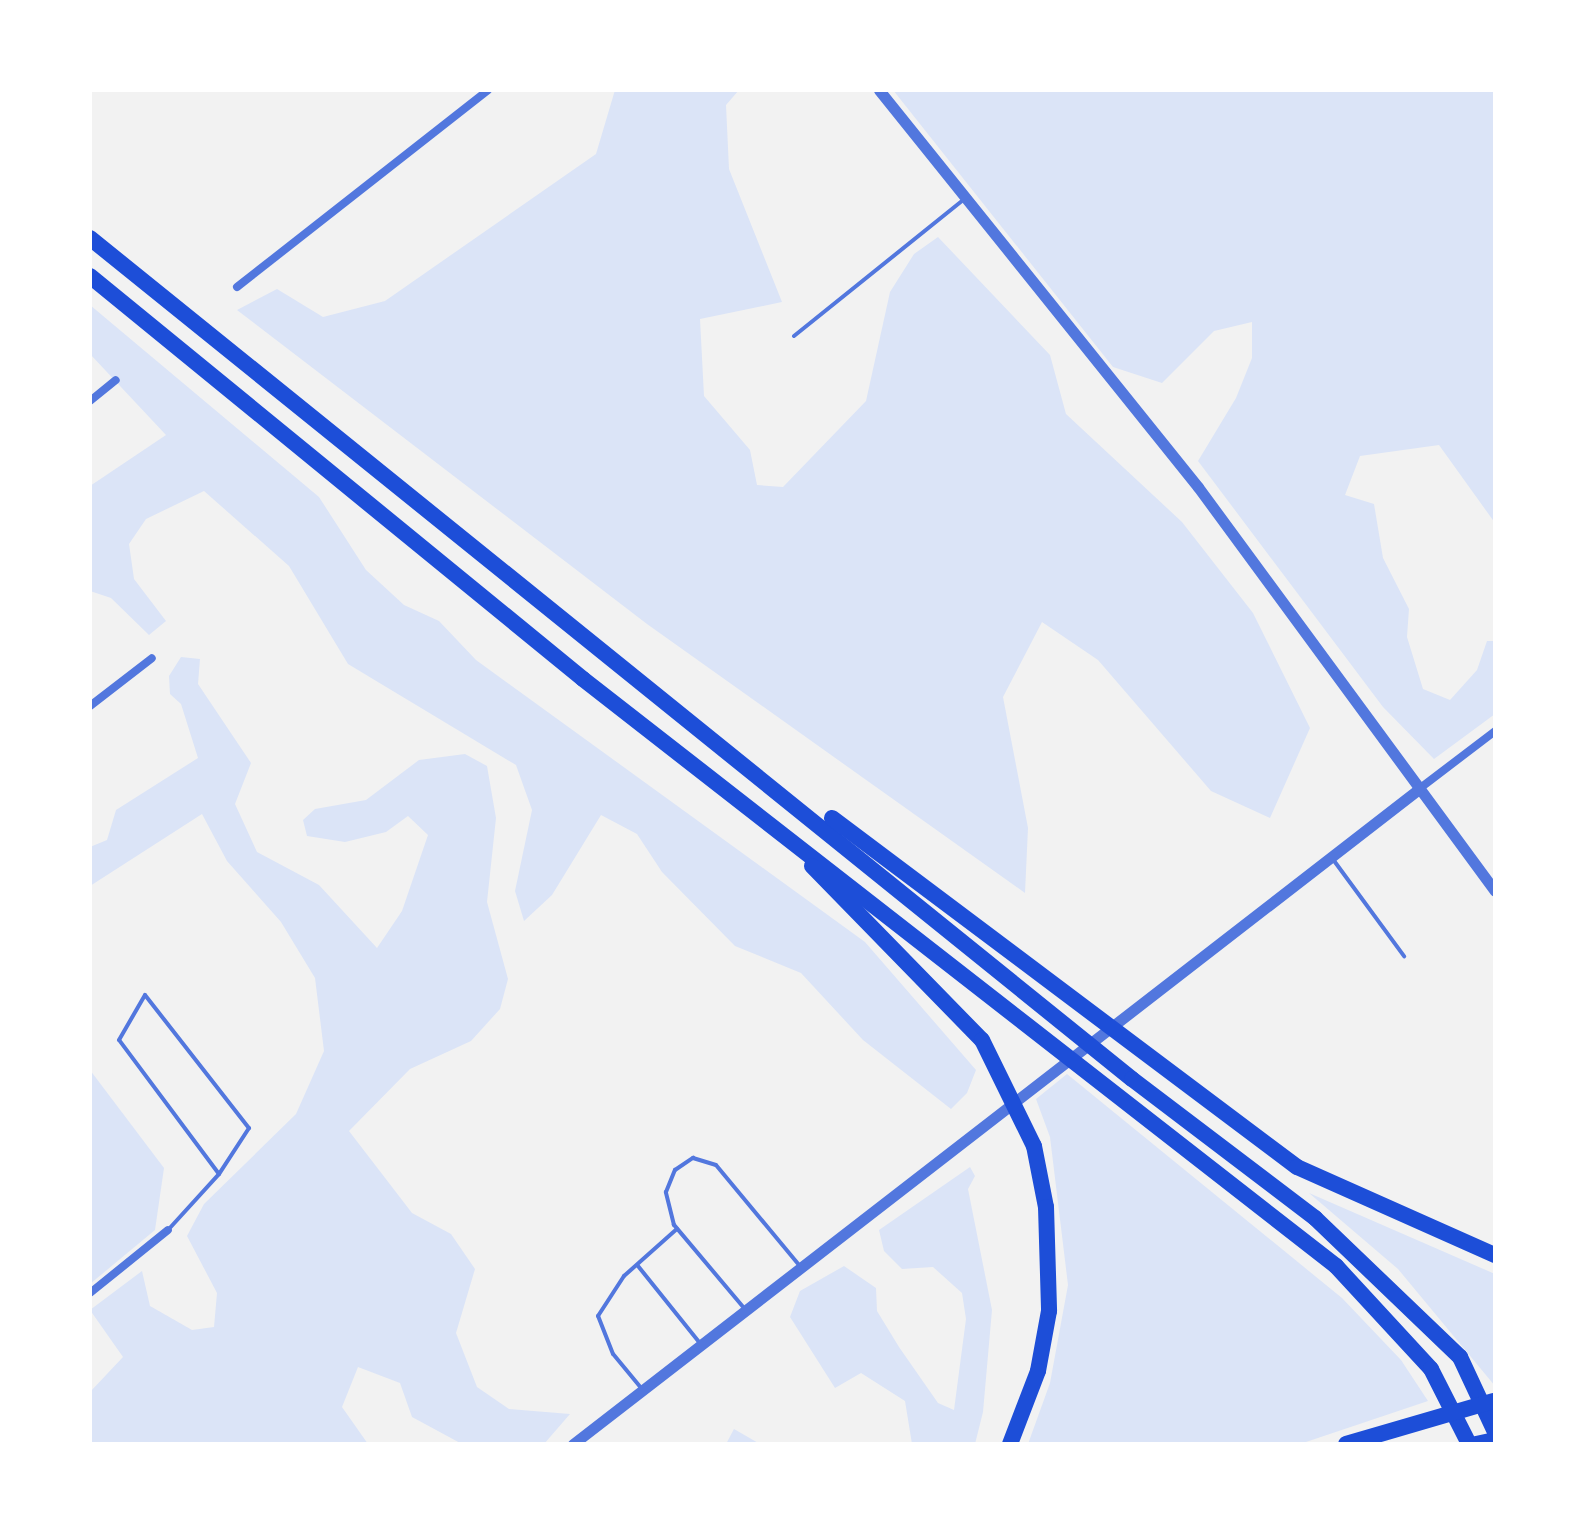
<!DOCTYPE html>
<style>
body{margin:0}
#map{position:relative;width:1585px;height:1534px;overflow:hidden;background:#f2f2f2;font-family:"Nunito Sans",sans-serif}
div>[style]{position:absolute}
.green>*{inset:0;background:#dbe4f7}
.service>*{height:4px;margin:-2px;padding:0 2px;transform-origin:2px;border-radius:2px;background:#5277de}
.minor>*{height:8px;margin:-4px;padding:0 4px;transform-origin:4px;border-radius:4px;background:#5277de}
.tertiary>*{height:11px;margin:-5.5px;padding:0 5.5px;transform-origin:5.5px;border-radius:5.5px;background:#5277de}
.motorway>*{height:16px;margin:-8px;padding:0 8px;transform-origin:8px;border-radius:8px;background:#1d4ed8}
span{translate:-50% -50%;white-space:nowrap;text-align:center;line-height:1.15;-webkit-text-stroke:6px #fff;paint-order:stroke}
.frame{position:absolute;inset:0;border:92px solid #fff;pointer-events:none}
</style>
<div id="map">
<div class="green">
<div style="clip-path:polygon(615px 90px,739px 90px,726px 105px,729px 169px,782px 302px,700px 319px,704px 396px,750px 450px,757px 485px,783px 487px,866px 401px,890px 292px,914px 254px,938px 237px,1050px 355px,1066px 414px,1182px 522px,1253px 613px,1310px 728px,1270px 818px,1211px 791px,1098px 660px,1042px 622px,1003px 697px,1028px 828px,1025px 893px,647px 624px,237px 310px,277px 289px,323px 317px,385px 301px,596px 154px)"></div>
<div style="clip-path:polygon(893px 90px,1495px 90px,1495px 523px,1439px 445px,1360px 456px,1345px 495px,1374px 504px,1383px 558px,1409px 609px,1407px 637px,1423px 689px,1450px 700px,1477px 670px,1487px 641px,1495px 641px,1495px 714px,1434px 759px,1383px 707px,1198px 461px,1236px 398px,1252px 358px,1252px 322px,1214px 331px,1162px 383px,1113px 367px)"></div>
<div style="clip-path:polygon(90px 305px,319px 497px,366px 570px,404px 605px,439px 621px,476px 660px,865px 942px,976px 1070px,967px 1093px,951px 1109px,863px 1040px,801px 973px,735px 946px,662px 872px,637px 834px,601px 815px,552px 895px,524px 921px,515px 891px,532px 810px,516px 765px,348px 664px,289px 566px,204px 491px,146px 519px,129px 544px,134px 579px,166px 621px,149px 635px,111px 598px,90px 591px,90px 486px,166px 435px,90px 354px)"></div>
<div style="clip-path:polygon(181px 657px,200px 659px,198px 684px,251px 763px,235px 804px,257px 852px,319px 885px,377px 948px,402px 911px,428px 835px,408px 816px,386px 832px,345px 842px,307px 836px,303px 820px,315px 809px,366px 800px,419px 760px,465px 754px,487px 766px,496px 818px,487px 902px,508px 979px,500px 1009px,471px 1041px,410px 1069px,349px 1131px,412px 1213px,451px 1234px,475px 1269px,456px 1333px,477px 1387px,509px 1409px,570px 1414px,544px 1444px,462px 1444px,412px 1417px,400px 1383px,358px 1367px,342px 1407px,368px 1444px,90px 1444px,90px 1392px,123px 1357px,90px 1310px,142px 1271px,150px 1306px,192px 1330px,214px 1327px,217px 1293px,187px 1236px,204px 1204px,296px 1114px,324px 1051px,315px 978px,281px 922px,227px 861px,202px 814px,90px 886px,90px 847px,107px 840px,116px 810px,198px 758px,181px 704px,170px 694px,169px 676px)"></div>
<div style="clip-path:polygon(90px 1070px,164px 1168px,155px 1230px,90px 1284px)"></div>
<div style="clip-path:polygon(1067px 1074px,1342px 1298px,1401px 1360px,1428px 1401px,1300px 1444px,1028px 1444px,1050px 1383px,1068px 1285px,1050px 1137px,1036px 1099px)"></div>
<div style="clip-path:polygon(970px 1167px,975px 1176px,968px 1189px,992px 1310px,983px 1412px,975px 1444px,912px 1444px,905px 1401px,861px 1373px,835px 1388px,790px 1317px,800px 1291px,844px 1266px,876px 1288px,877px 1311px,899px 1347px,938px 1403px,954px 1410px,966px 1319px,962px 1293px,933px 1267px,902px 1269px,884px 1251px,879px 1230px)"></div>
<div style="clip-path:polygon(1309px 1193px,1495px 1274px,1495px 1386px,1398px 1269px)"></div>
<div style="clip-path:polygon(734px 1429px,760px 1444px,726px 1444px)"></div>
</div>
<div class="service">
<div style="left:794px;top:336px;width:217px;rotate:-38.8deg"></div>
<div style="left:1332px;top:858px;width:122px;rotate:53.7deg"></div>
<div style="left:168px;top:1230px;width:76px;rotate:-47.7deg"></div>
<div style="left:219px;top:1174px;width:167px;rotate:-126.7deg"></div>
<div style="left:119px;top:1040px;width:52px;rotate:-60deg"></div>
<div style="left:145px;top:995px;width:169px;rotate:52deg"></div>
<div style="left:249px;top:1128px;width:55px;rotate:123.1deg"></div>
<div style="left:638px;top:1266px;width:99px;rotate:51.2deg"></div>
<div style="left:744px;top:1308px;width:109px;rotate:-130.1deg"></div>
<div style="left:674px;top:1225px;width:34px;rotate:-104deg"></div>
<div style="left:666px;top:1192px;width:24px;rotate:-68deg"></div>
<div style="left:675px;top:1170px;width:22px;rotate:-34deg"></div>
<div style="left:693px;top:1158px;width:24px;rotate:17deg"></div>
<div style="left:716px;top:1165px;width:131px;rotate:50.3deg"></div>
<div style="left:642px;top:1389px;width:45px;rotate:-129.6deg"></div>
<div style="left:613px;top:1354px;width:41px;rotate:-111.5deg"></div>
<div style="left:598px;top:1316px;width:48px;rotate:-57deg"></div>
<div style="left:624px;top:1276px;width:71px;rotate:-41.6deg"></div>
</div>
<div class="minor">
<div style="left:237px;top:287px;width:319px;rotate:-38.1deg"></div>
<div style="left:90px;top:401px;width:33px;rotate:-39deg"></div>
<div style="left:90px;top:706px;width:78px;rotate:-37.7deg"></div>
<div style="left:1419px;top:789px;width:96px;rotate:-37.3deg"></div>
<div style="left:90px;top:1293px;width:100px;rotate:-38.9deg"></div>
</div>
<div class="tertiary">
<div style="left:879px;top:90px;width:509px;rotate:51.22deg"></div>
<div style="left:1198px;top:487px;width:501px;rotate:53.68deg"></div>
<div style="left:573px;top:1444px;width:1070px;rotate:-37.75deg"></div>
</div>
<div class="motorway">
<div style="left:90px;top:238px;width:1339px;rotate:38.91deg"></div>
<div style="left:1132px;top:1079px;width:230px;rotate:37.2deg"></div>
<div style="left:1315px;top:1218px;width:201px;rotate:43.8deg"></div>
<div style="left:1460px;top:1357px;width:83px;rotate:65deg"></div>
<div style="left:90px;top:276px;width:637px;rotate:39.26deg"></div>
<div style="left:583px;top:679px;width:955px;rotate:37.94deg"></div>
<div style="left:1336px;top:1266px;width:140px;rotate:47.3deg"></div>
<div style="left:1431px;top:1369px;width:84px;rotate:63.1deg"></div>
<div style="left:832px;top:818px;width:581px;rotate:36.89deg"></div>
<div style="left:1297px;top:1167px;width:217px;rotate:24deg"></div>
<div style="left:812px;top:866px;width:243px;rotate:45.7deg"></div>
<div style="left:982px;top:1040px;width:118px;rotate:63.9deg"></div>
<div style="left:1034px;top:1146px;width:62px;rotate:78.9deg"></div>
<div style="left:1046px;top:1207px;width:104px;rotate:88.3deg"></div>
<div style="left:1049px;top:1311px;width:61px;rotate:100.4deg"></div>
<div style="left:1038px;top:1371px;width:78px;rotate:111deg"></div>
<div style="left:1346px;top:1444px;width:153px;rotate:-16.3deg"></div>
<div style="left:1476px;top:1444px;width:19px;rotate:-12deg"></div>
</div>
<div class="frame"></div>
</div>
